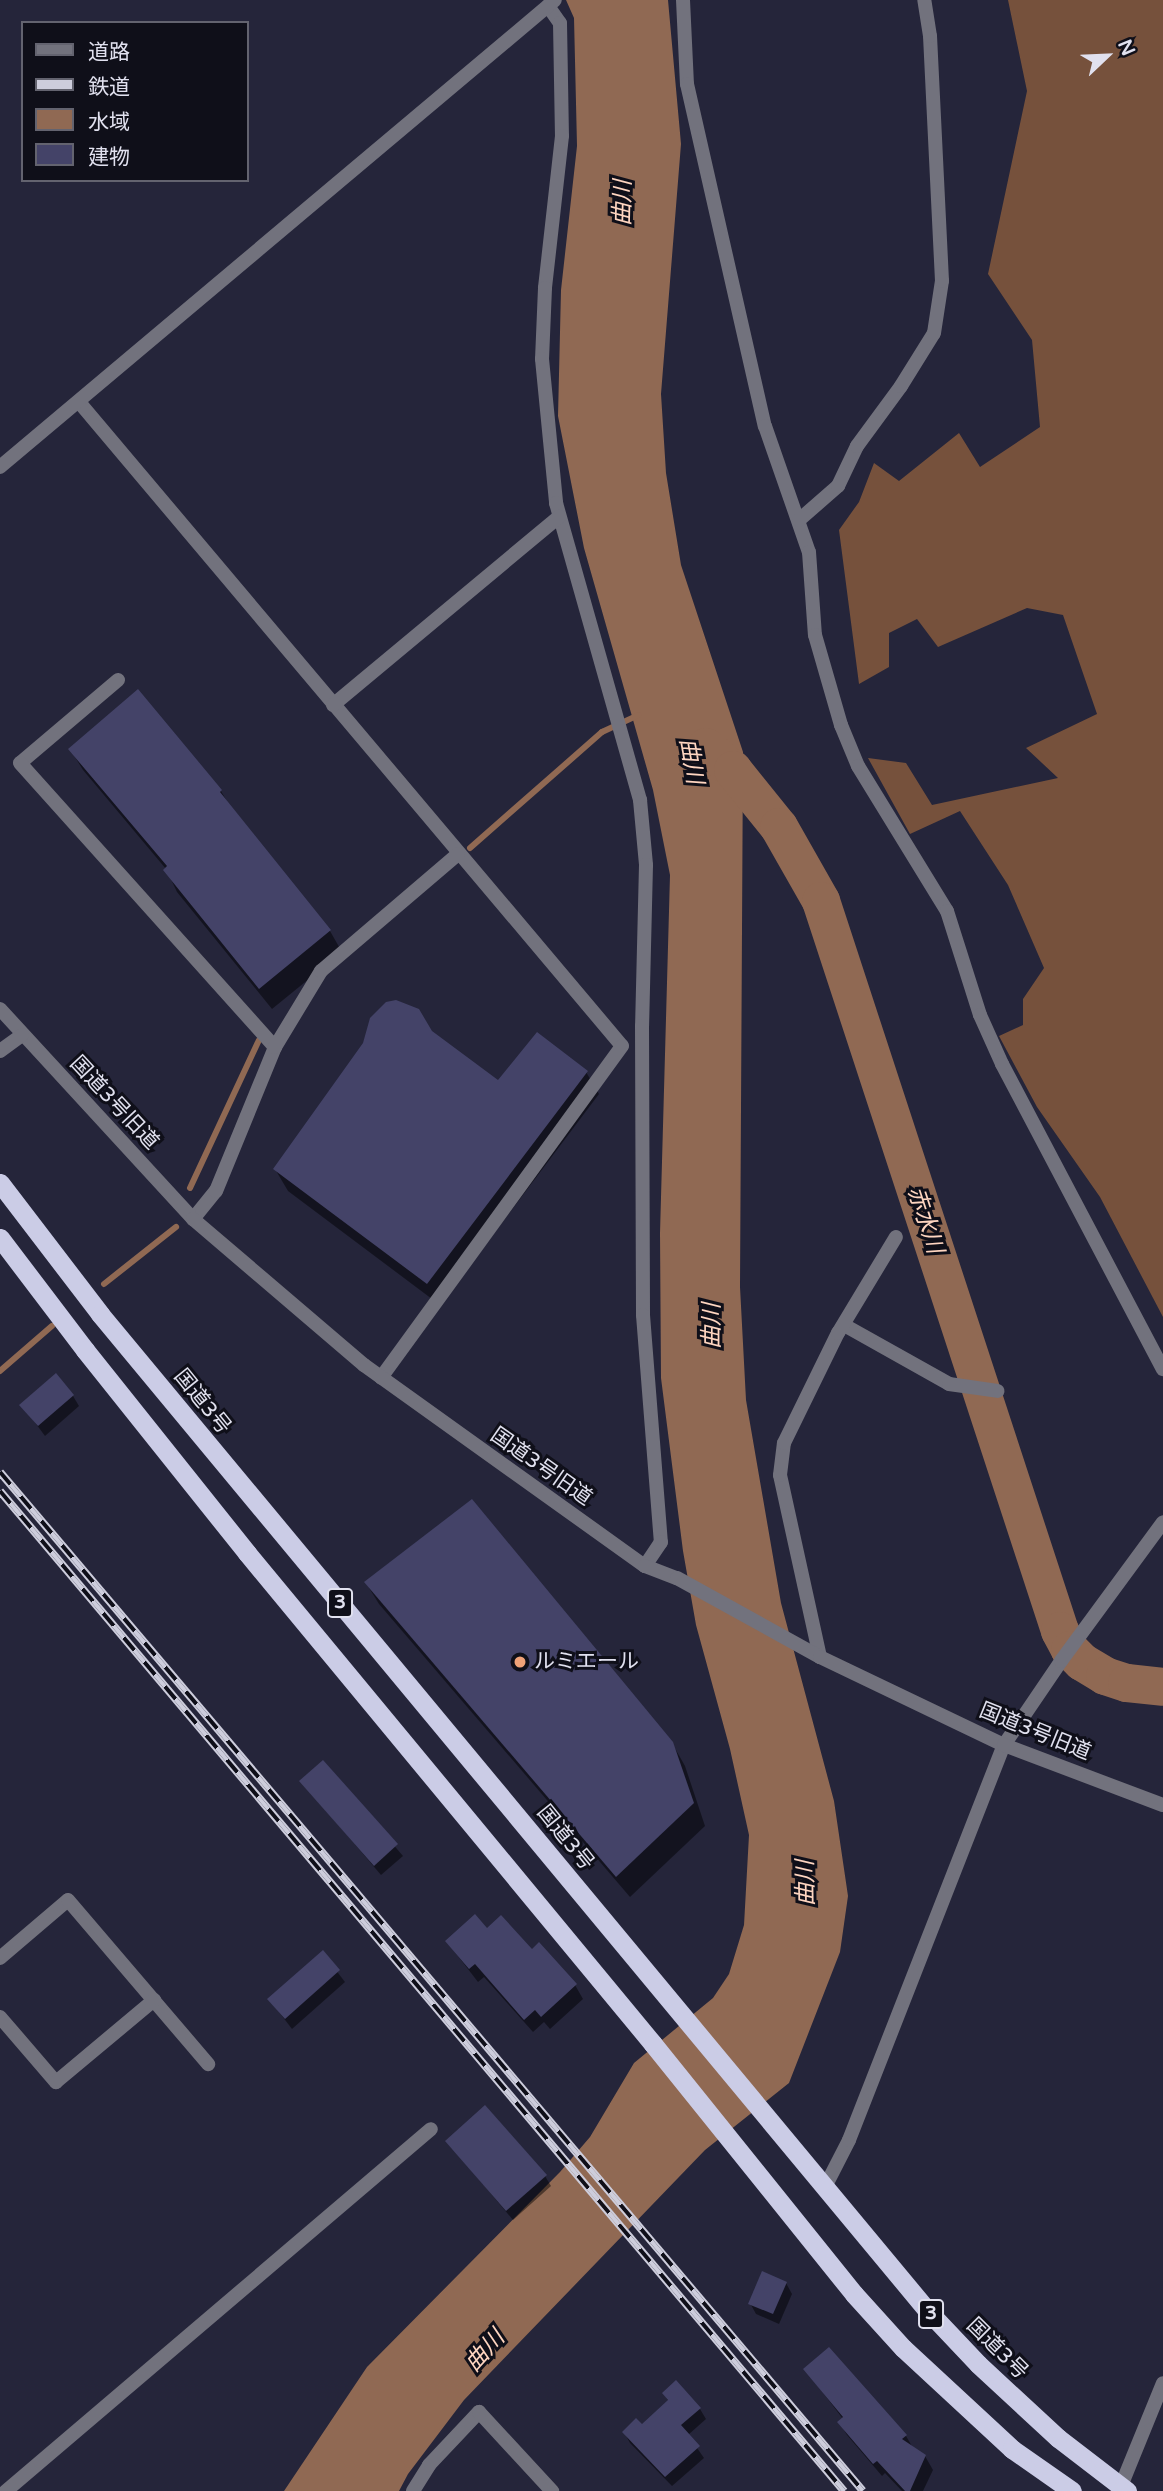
<!DOCTYPE html>
<meta charset="utf-8">
<style>
body{margin:0}
#map{position:relative;width:1163px;height:2491px;overflow:hidden;background:#25253a;font-family:"Varela Round","Noto Sans JP",sans-serif}
div>[style]{position:absolute}
.forest>*{inset:0;background:#76513c}
.water>*{inset:0;background:#906953}
.shadow>*{inset:0;background:#0007}
.stream>*{height:6px;margin:-3px;padding:0 3px;transform-origin:3px;border-radius:3px;background:#906953}
.river>*{height:38px;margin:-19px;padding:0 19px;transform-origin:19px;border-radius:19px;background:#906953}
.building>*{inset:0;background:#444368}
.minor>*{height:14px;margin:-7px;padding:0 7px;transform-origin:7px;border-radius:7px;background:#72727d}
.tertiary>*{height:14px;margin:-7px;padding:0 7px;transform-origin:7px;border-radius:7px;background:#72727d}
.trunk>*{height:19px;margin:-9.5px;padding:0 9.5px;transform-origin:9.5px;border-radius:9.5px;background:#cbcce6}
.rail>*{height:8px;margin-top:-4px;transform-origin:0;background:repeating-linear-gradient(90deg,#0f0f19 0 16px,#cdcddc 0 32px);box-sizing:border-box;border-block:2px solid #cdcddc}
.dots>*{width:19px;height:19px;translate:-50% -50%;box-sizing:border-box;border:4px solid #0f0f19;border-radius:50%}
span{translate:-50% -50%;white-space:nowrap;text-align:center;line-height:1.15;-webkit-text-stroke:6px #0f0f19;paint-order:stroke}
.shield-label span{padding:2px 5px;background:#0f0f19;border:2px solid;border-radius:5px;-webkit-text-stroke-width:0}
.shield-label{font-size:19px;color:#e1e1ef;font-weight:700}
.street-label{font-size:21px;color:#e1e1ef}
.poi-label{font-size:21px;color:#e1e1ef}
.left{translate:0 -50%;text-align:left}
.water-label{font-size:23px;color:#ffd6c1;font-style:italic}
.legend{position:absolute;left:21px;top:21px;width:228px;height:161px;box-sizing:border-box;background:#0f0f19;border:2px solid #63636f;margin:0;padding:9px 12px;list-style:none;font-size:21px;color:#e1e1ef}
.legend li{display:flex;align-items:center;gap:14px;height:35px}
.legend b{width:35px;border:2px solid #63636f}
.north{position:absolute;left:1072px;top:21px;width:70px;height:70px;-webkit-text-stroke:5px #0f0f19;paint-order:stroke;rotate:67deg;font-size:19px;font-weight:700;line-height:28px;text-align:center;color:#e1e1ef}
.north::after{content:'';display:block;margin:auto;width:24px;height:32px;background:#e1e1ef;clip-path:polygon(50% 0,100% 100%,50% 72%,0 100%)}
</style>
<div id="map">
<div class="forest">
<div style="clip-path:polygon(1008px 0,1163px 0,1163px 1317px,1100px 1197px,1037px 1107px,999px 1036px,1023px 1025px,1023px 999px,1044px 968px,1008px 885px,960px 811px,910px 834px,868px 758px,906px 763px,932px 805px,1058px 778px,1026px 748px,1097px 714px,1063px 615px,1027px 608px,938px 647px,917px 619px,889px 633px,889px 667px,859px 684px,839px 530px,859px 502px,874px 463px,899px 481px,959px 433px,980px 467px,1040px 427px,1032px 340px,988px 274px,1027px 91px)"></div>
</div>
<div class="water">
<div style="clip-path:polygon(566px 0,668px 0,681px 144px,661px 394px,666px 473px,681px 565px,743px 752px,740px 1287px,746px 1400px,781px 1603px,834px 1801px,848px 1896px,840px 1952px,789px 2083px,705px 2150px,464px 2400px,408px 2474px,399px 2491px,284px 2491px,367px 2367px,560px 2172px,590px 2137px,634px 2063px,713px 1998px,729px 1974px,744px 1925px,749px 1835px,730px 1749px,696px 1625px,683px 1551px,661px 1378px,660px 1233px,670px 875px,653px 790px,584px 548px,558px 416px,561px 290px,577px 146px,574px 18px)"></div>
</div>
<div class="shadow">
<div style="clip-path:polygon(70px 749px,221px 791px,232px 810px,330px 931px,342px 952px,272px 1009px,177px 892px,166px 869px,83px 770px)"></div>
<div style="clip-path:polygon(431px 1032px,498px 1083px,586px 1072px,599px 1094px,440px 1305px,288px 1191px,275px 1169px)"></div>
<div style="clip-path:polygon(73px 1396px,79px 1406px,45px 1436px,22px 1405px)"></div>
<div style="clip-path:polygon(366px 1583px,672px 1743px,685px 1766px,705px 1826px,630px 1897px,379px 1604px)"></div>
<div style="clip-path:polygon(323px 1762px,403px 1856px,381px 1875px,301px 1781px)"></div>
<div style="clip-path:polygon(487px 1931px,531px 1952px,575px 1985px,583px 1999px,550px 2029px,544px 2022px,533px 2032px,484px 1977px,478px 1982px,447px 1942px)"></div>
<div style="clip-path:polygon(322px 1952px,345px 1982px,292px 2029px,269px 1999px)"></div>
<div style="clip-path:polygon(447px 2141px,545px 2176px,551px 2186px,513px 2220px)"></div>
<div style="clip-path:polygon(786px 2283px,792px 2294px,779px 2324px,756px 2314px,750px 2303px)"></div>
<div style="clip-path:polygon(829px 2349px,906px 2436px,913px 2448px,925px 2456px,933px 2470px,923px 2491px,902px 2491px,885px 2473px,882px 2476px,847px 2435px,839px 2422px,843px 2419px,805px 2369px)"></div>
<div style="clip-path:polygon(664px 2394px,700px 2409px,706px 2419px,688px 2435px,704px 2458px,672px 2486px,630px 2443px,624px 2432px,642px 2427px,669px 2402px)"></div>
</div>
<div class="stream">
<div style="left:470px;top:848px;width:176px;rotate:-41.3deg"></div>
<div style="left:602px;top:732px;width:40px;rotate:-25deg"></div>
<div style="left:190px;top:1188px;width:163px;rotate:-65deg"></div>
<div style="left:104px;top:1284px;width:92px;rotate:-38.4deg"></div>
<div style="left:0;top:1371px;width:69px;rotate:-40.9deg"></div>
</div>
<div class="river">
<div style="left:706px;top:747px;width:35px;rotate:40deg"></div>
<div style="left:733px;top:770px;width:73px;rotate:51.1deg"></div>
<div style="left:779px;top:827px;width:85px;rotate:60.4deg"></div>
<div style="left:821px;top:901px;width:768px;rotate:71.87deg"></div>
<div style="left:1060px;top:1631px;width:21px;rotate:62deg"></div>
<div style="left:1070px;top:1650px;width:17px;rotate:45deg"></div>
<div style="left:1082px;top:1662px;width:27px;rotate:31deg"></div>
<div style="left:1105px;top:1676px;width:23px;rotate:18deg"></div>
<div style="left:1127px;top:1683px;width:36px;rotate:6deg"></div>
</div>
<div class="building">
<div style="clip-path:polygon(138px 689px,222px 790px,220px 792px,331px 930px,259px 989px,163px 870px,167px 866px,68px 749px)"></div>
<div style="clip-path:polygon(396px 1000px,419px 1009px,432px 1031px,498px 1080px,537px 1032px,588px 1071px,427px 1284px,273px 1169px,363px 1043px,370px 1018px,386px 1002px)"></div>
<div style="clip-path:polygon(56px 1373px,74px 1395px,38px 1426px,19px 1405px)"></div>
<div style="clip-path:polygon(472px 1499px,673px 1742px,694px 1803px,616px 1877px,364px 1582px)"></div>
<div style="clip-path:polygon(323px 1760px,398px 1844px,374px 1866px,299px 1781px)"></div>
<div style="clip-path:polygon(475px 1914px,487px 1928px,501px 1915px,532px 1949px,539px 1942px,577px 1984px,541px 2017px,535px 2010px,524px 2020px,475px 1964px,469px 1969px,445px 1941px)"></div>
<div style="clip-path:polygon(323px 1950px,340px 1970px,285px 2019px,267px 1999px)"></div>
<div style="clip-path:polygon(485px 2105px,547px 2175px,506px 2211px,445px 2141px)"></div>
<div style="clip-path:polygon(762px 2271px,787px 2282px,773px 2314px,748px 2304px)"></div>
<div style="clip-path:polygon(829px 2347px,907px 2435px,902px 2439px,926px 2455px,910px 2491px,905px 2491px,877px 2461px,873px 2464px,837px 2422px,843px 2417px,803px 2369px)"></div>
<div style="clip-path:polygon(676px 2380px,701px 2408px,681px 2425px,700px 2446px,665px 2477px,622px 2432px,636px 2418px,642px 2424px,668px 2400px,662px 2393px)"></div>
</div>
<div class="minor">
<div style="left:683px;top:0;width:84px;rotate:87.3deg"></div>
<div style="left:687px;top:84px;width:351px;rotate:77.2deg"></div>
<div style="left:765px;top:426px;width:133px;rotate:70.8deg"></div>
<div style="left:809px;top:552px;width:83px;rotate:85.9deg"></div>
<div style="left:815px;top:635px;width:94px;rotate:73.9deg"></div>
<div style="left:841px;top:725px;width:44px;rotate:67.5deg"></div>
<div style="left:858px;top:766px;width:170px;rotate:58.5deg"></div>
<div style="left:947px;top:911px;width:109px;rotate:72.4deg"></div>
<div style="left:980px;top:1015px;width:54px;rotate:65.8deg"></div>
<div style="left:1002px;top:1064px;width:345px;rotate:62.2deg"></div>
<div style="left:548px;top:6px;width:21px;rotate:55deg"></div>
<div style="left:560px;top:23px;width:113px;rotate:89deg"></div>
<div style="left:562px;top:136px;width:153px;rotate:96.4deg"></div>
<div style="left:545px;top:288px;width:71px;rotate:92.4deg"></div>
<div style="left:542px;top:359px;width:145px;rotate:84.4deg"></div>
<div style="left:556px;top:503px;width:309px;rotate:74.2deg"></div>
<div style="left:640px;top:800px;width:65px;rotate:84.7deg"></div>
<div style="left:646px;top:865px;width:161px;rotate:91.4deg"></div>
<div style="left:642px;top:1026px;width:289px;rotate:89.8deg"></div>
<div style="left:643px;top:1315px;width:228px;rotate:85.5deg"></div>
<div style="left:661px;top:1542px;width:29px;rotate:124deg"></div>
<div style="left:79px;top:402px;width:842px;rotate:49.86deg"></div>
<div style="left:622px;top:1046px;width:410px;rotate:126deg"></div>
<div style="left:799px;top:520px;width:52px;rotate:-41.1deg"></div>
<div style="left:838px;top:486px;width:44px;rotate:-64.6deg"></div>
<div style="left:857px;top:446px;width:74px;rotate:-53.7deg"></div>
<div style="left:901px;top:386px;width:62px;rotate:-58.1deg"></div>
<div style="left:934px;top:333px;width:53px;rotate:-81.3deg"></div>
<div style="left:942px;top:281px;width:245px;rotate:-92.8deg"></div>
<div style="left:930px;top:36px;width:36px;rotate:-99deg"></div>
<div style="left:118px;top:680px;width:128px;rotate:139.7deg"></div>
<div style="left:20px;top:763px;width:382px;rotate:48.1deg"></div>
<div style="left:333px;top:705px;width:294px;rotate:-39.8deg"></div>
<div style="left:193px;top:1219px;width:36px;rotate:-51deg"></div>
<div style="left:216px;top:1191px;width:156px;rotate:-67.7deg"></div>
<div style="left:275px;top:1047px;width:89px;rotate:-58.8deg"></div>
<div style="left:321px;top:971px;width:180px;rotate:-40.5deg"></div>
<div style="left:844px;top:1325px;width:120px;rotate:29.3deg"></div>
<div style="left:949px;top:1384px;width:49px;rotate:8.1deg"></div>
<div style="left:820px;top:1657px;width:186px;rotate:-102.4deg"></div>
<div style="left:780px;top:1475px;width:32px;rotate:-83deg"></div>
<div style="left:784px;top:1443px;width:123px;rotate:-63.9deg"></div>
<div style="left:838px;top:1333px;width:112px;rotate:-58.9deg"></div>
<div style="left:0;top:1958px;width:89px;rotate:-40.5deg"></div>
<div style="left:68px;top:1900px;width:216px;rotate:49.5deg"></div>
<div style="left:0;top:2017px;width:86px;rotate:49.3deg"></div>
<div style="left:56px;top:2082px;width:128px;rotate:-39.9deg"></div>
<div style="left:825px;top:2187px;width:53px;rotate:-62.9deg"></div>
<div style="left:849px;top:2140px;width:424px;rotate:-68.6deg"></div>
<div style="left:1004px;top:1745px;width:102px;rotate:-55.8deg"></div>
<div style="left:1061px;top:1661px;width:172px;rotate:-53.7deg"></div>
<div style="left:1121px;top:2486px;width:111px;rotate:-67.8deg"></div>
<div style="left:6px;top:2491px;width:558px;rotate:-40.42deg"></div>
<div style="left:413px;top:2491px;width:31px;rotate:-58deg"></div>
<div style="left:429px;top:2465px;width:73px;rotate:-46.7deg"></div>
<div style="left:479px;top:2412px;width:108px;rotate:47.3deg"></div>
</div>
<div class="tertiary">
<div style="left:0;top:467px;width:725px;rotate:-40.08deg"></div>
<div style="left:0;top:1009px;width:285px;rotate:47.4deg"></div>
<div style="left:193px;top:1219px;width:225px;rotate:40.5deg"></div>
<div style="left:364px;top:1365px;width:345px;rotate:35.6deg"></div>
<div style="left:645px;top:1566px;width:34px;rotate:21deg"></div>
<div style="left:677px;top:1578px;width:163px;rotate:28.9deg"></div>
<div style="left:820px;top:1657px;width:204px;rotate:25.6deg"></div>
<div style="left:1004px;top:1745px;width:170px;rotate:20.7deg"></div>
<div style="left:0;top:1051px;width:27px;rotate:-36deg"></div>
</div>
<div class="trunk">
<div style="left:0;top:1183px;width:165px;rotate:52.6deg"></div>
<div style="left:100px;top:1314px;width:1295px;rotate:50.3deg"></div>
<div style="left:927px;top:2310px;width:74px;rotate:46.6deg"></div>
<div style="left:978px;top:2364px;width:109px;rotate:42.8deg"></div>
<div style="left:1058px;top:2438px;width:87px;rotate:37.5deg"></div>
<div style="left:0;top:1238px;width:141px;rotate:52.8deg"></div>
<div style="left:85px;top:1350px;width:260px;rotate:51.4deg"></div>
<div style="left:247px;top:1553px;width:637px;rotate:50.41deg"></div>
<div style="left:653px;top:2044px;width:321px;rotate:51.2deg"></div>
<div style="left:854px;top:2294px;width:73px;rotate:47.8deg"></div>
<div style="left:903px;top:2348px;width:149px;rotate:42.8deg"></div>
<div style="left:1012px;top:2449px;width:73px;rotate:35deg"></div>
</div>
<div class="rail">
<div style="left:0;top:1472px;width:1335px;rotate:49.74deg"></div>
<div style="left:0;top:1491px;width:1309px;rotate:49.84deg"></div>
</div>
<div class="dots">
<div style="left:520px;top:1662px;background:#f0a278"></div>
</div>
<div class="shield-label">
<span style="left:340px;top:1603px">3</span>
<span style="left:931px;top:2314px">3</span>
</div>
<div class="street-label">
<span style="left:114px;top:1103px;rotate:47deg">国道3号旧道</span>
<span style="left:202px;top:1402px;rotate:51deg">国道3号</span>
<span style="left:541px;top:1467px;rotate:35deg">国道3号旧道</span>
<span style="left:1035px;top:1732px;rotate:22deg">国道3号旧道</span>
<span style="left:565px;top:1838px;rotate:51deg">国道3号</span>
<span style="left:997px;top:2349px;rotate:45deg">国道3号</span>
</div>
<div class="poi-label">
<span class="left" style="left:534px;top:1662px">ルミエール</span>
</div>
<div class="water-label">
<span style="left:623px;top:203px;rotate:-89deg">曲川</span>
<span style="left:691px;top:761px;rotate:80deg">曲川</span>
<span style="left:925px;top:1220px;rotate:72deg">赤水川</span>
<span style="left:712px;top:1326px;rotate:-90deg">曲川</span>
<span style="left:806px;top:1883px;rotate:-91deg">曲川</span>
<span style="left:485px;top:2351px;rotate:-48deg">曲川</span>
</div>
<ul class="legend">
<li><b style="height:9px;background:#72727d"></b>道路</li>
<li><b style="height:9px;background:#cdcddc"></b>鉄道</li>
<li><b style="height:19px;background:#906953"></b>水域</li>
<li><b style="height:19px;background:#444368"></b>建物</li>
</ul>
<div class="north">N</div>
</div>
